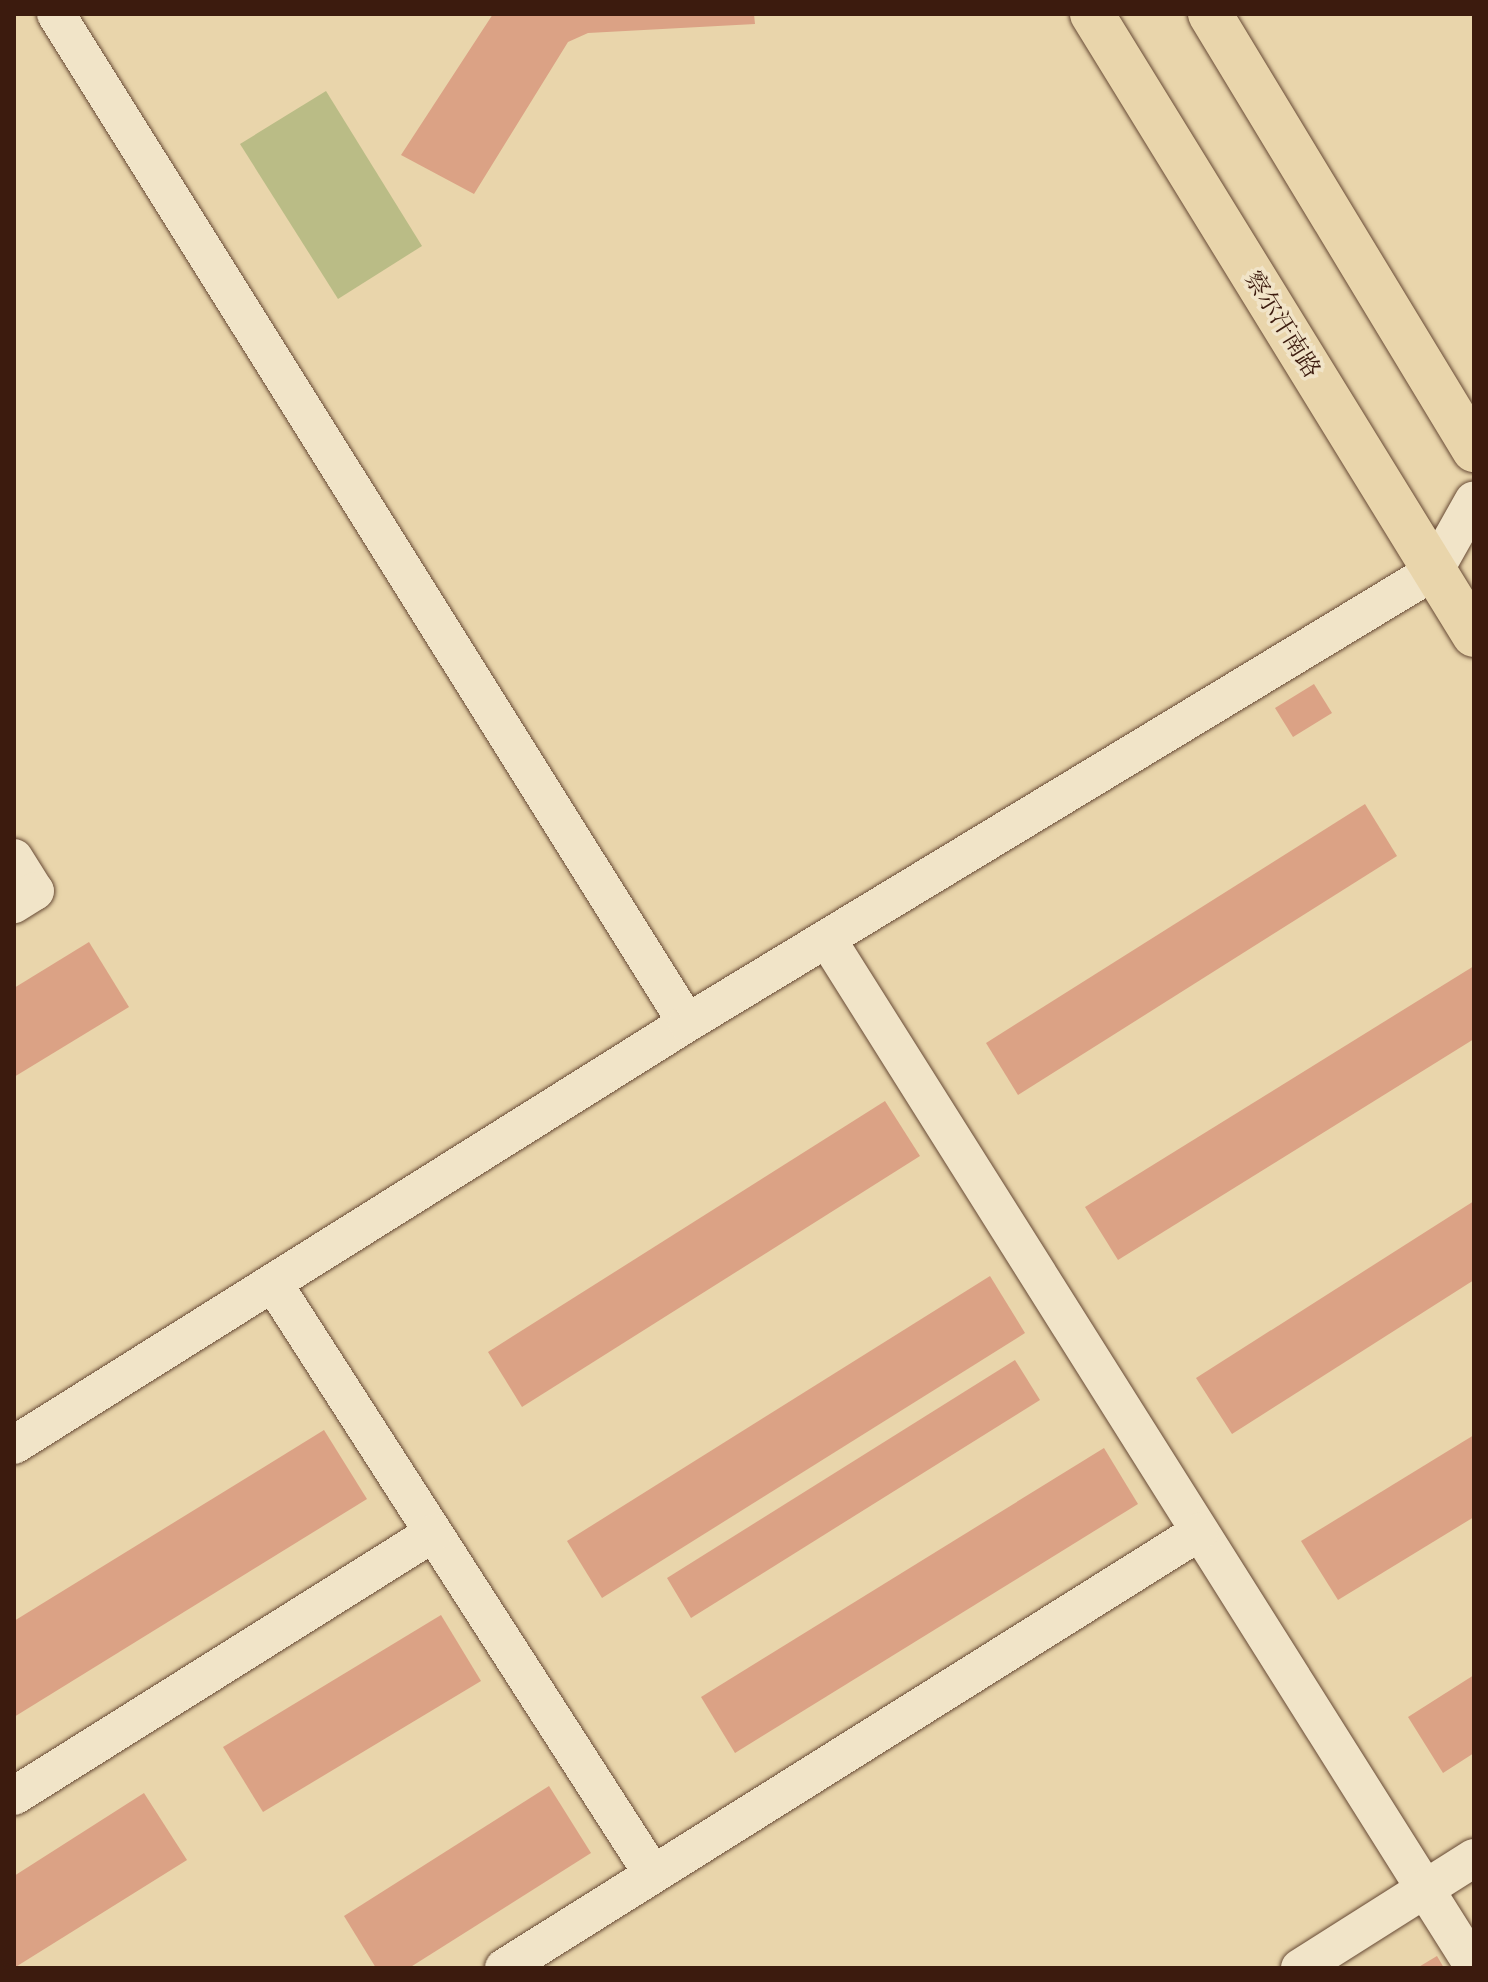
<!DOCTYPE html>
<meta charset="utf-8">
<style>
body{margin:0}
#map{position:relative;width:1488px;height:1982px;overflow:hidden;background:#e9d5ab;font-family:"Libre Caslon Text","Noto Serif SC",serif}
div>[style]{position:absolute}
.green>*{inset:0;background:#babc86}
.building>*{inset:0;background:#dba285}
.roads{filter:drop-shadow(0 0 2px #674a35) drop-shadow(0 0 2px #674a35)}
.minor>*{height:38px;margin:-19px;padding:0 19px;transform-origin:19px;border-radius:19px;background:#f1e4c8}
.major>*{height:44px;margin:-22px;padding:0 22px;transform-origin:22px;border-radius:22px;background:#e9d5ab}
span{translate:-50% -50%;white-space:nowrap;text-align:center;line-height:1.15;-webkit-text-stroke:7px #f1e4c8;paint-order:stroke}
.street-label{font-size:24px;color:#3c1b0e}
.frame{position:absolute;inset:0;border:16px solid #3c1b0e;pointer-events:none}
</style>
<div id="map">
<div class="green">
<div style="clip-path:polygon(326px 91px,422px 246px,338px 299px,240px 144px)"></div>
</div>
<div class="building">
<div style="clip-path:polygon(493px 14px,754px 14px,755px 24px,588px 33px,568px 42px,474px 194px,401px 155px)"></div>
<div style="clip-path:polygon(1314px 684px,1332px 713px,1293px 737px,1275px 708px)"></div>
<div style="clip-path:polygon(1365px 804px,1397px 856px,1018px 1095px,986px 1043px)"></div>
<div style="clip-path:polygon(89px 942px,129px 1007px,14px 1077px,14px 988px)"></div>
<div style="clip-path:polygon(1474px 966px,1474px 1039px,1118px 1260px,1085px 1207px)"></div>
<div style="clip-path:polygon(885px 1101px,920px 1156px,522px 1407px,488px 1352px)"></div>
<div style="clip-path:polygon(1474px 1201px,1474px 1280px,1232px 1434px,1196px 1378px)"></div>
<div style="clip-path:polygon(990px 1276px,1025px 1333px,602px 1598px,567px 1541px)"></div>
<div style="clip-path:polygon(1015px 1360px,1040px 1400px,691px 1618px,667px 1578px)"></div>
<div style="clip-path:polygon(324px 1430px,367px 1499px,14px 1717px,14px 1621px)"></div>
<div style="clip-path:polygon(1474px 1435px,1474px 1517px,1338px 1600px,1301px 1541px)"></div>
<div style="clip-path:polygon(1104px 1448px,1138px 1504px,735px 1753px,701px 1697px)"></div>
<div style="clip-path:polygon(441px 1615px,481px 1681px,263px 1812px,223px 1747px)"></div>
<div style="clip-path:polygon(1474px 1675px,1474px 1753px,1443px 1773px,1408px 1717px)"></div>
<div style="clip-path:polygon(549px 1786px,591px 1853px,409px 1968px,376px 1968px,344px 1916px)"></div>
<div style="clip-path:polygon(144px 1793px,187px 1860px,14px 1968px,14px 1876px)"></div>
<div style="clip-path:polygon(1437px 1956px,1444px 1968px,1417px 1968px)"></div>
</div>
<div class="roads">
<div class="minor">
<div style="left:56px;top:14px;width:1190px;rotate:57.98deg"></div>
<div style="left:14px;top:858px;width:39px;rotate:58deg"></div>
<div style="left:35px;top:891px;width:25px;rotate:148deg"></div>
<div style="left:827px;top:939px;width:1215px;rotate:57.81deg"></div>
<div style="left:273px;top:1283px;width:701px;rotate:57.28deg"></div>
<div style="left:14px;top:1445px;width:794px;rotate:-32.09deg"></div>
<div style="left:687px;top:1023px;width:873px;rotate:-31.18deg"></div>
<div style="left:1434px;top:571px;width:81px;rotate:-60.6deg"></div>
<div style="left:14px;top:1796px;width:495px;rotate:-32.1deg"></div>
<div style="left:504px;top:1968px;width:820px;rotate:-32.1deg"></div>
<div style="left:1300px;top:1968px;width:206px;rotate:-32.3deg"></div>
</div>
<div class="major">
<div style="left:1092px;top:14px;width:729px;rotate:58.4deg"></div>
<div style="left:1210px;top:14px;width:510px;rotate:58.8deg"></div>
</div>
</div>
<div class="street-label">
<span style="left:1283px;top:324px;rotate:58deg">察尔汗南路</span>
</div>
<div class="frame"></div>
</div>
